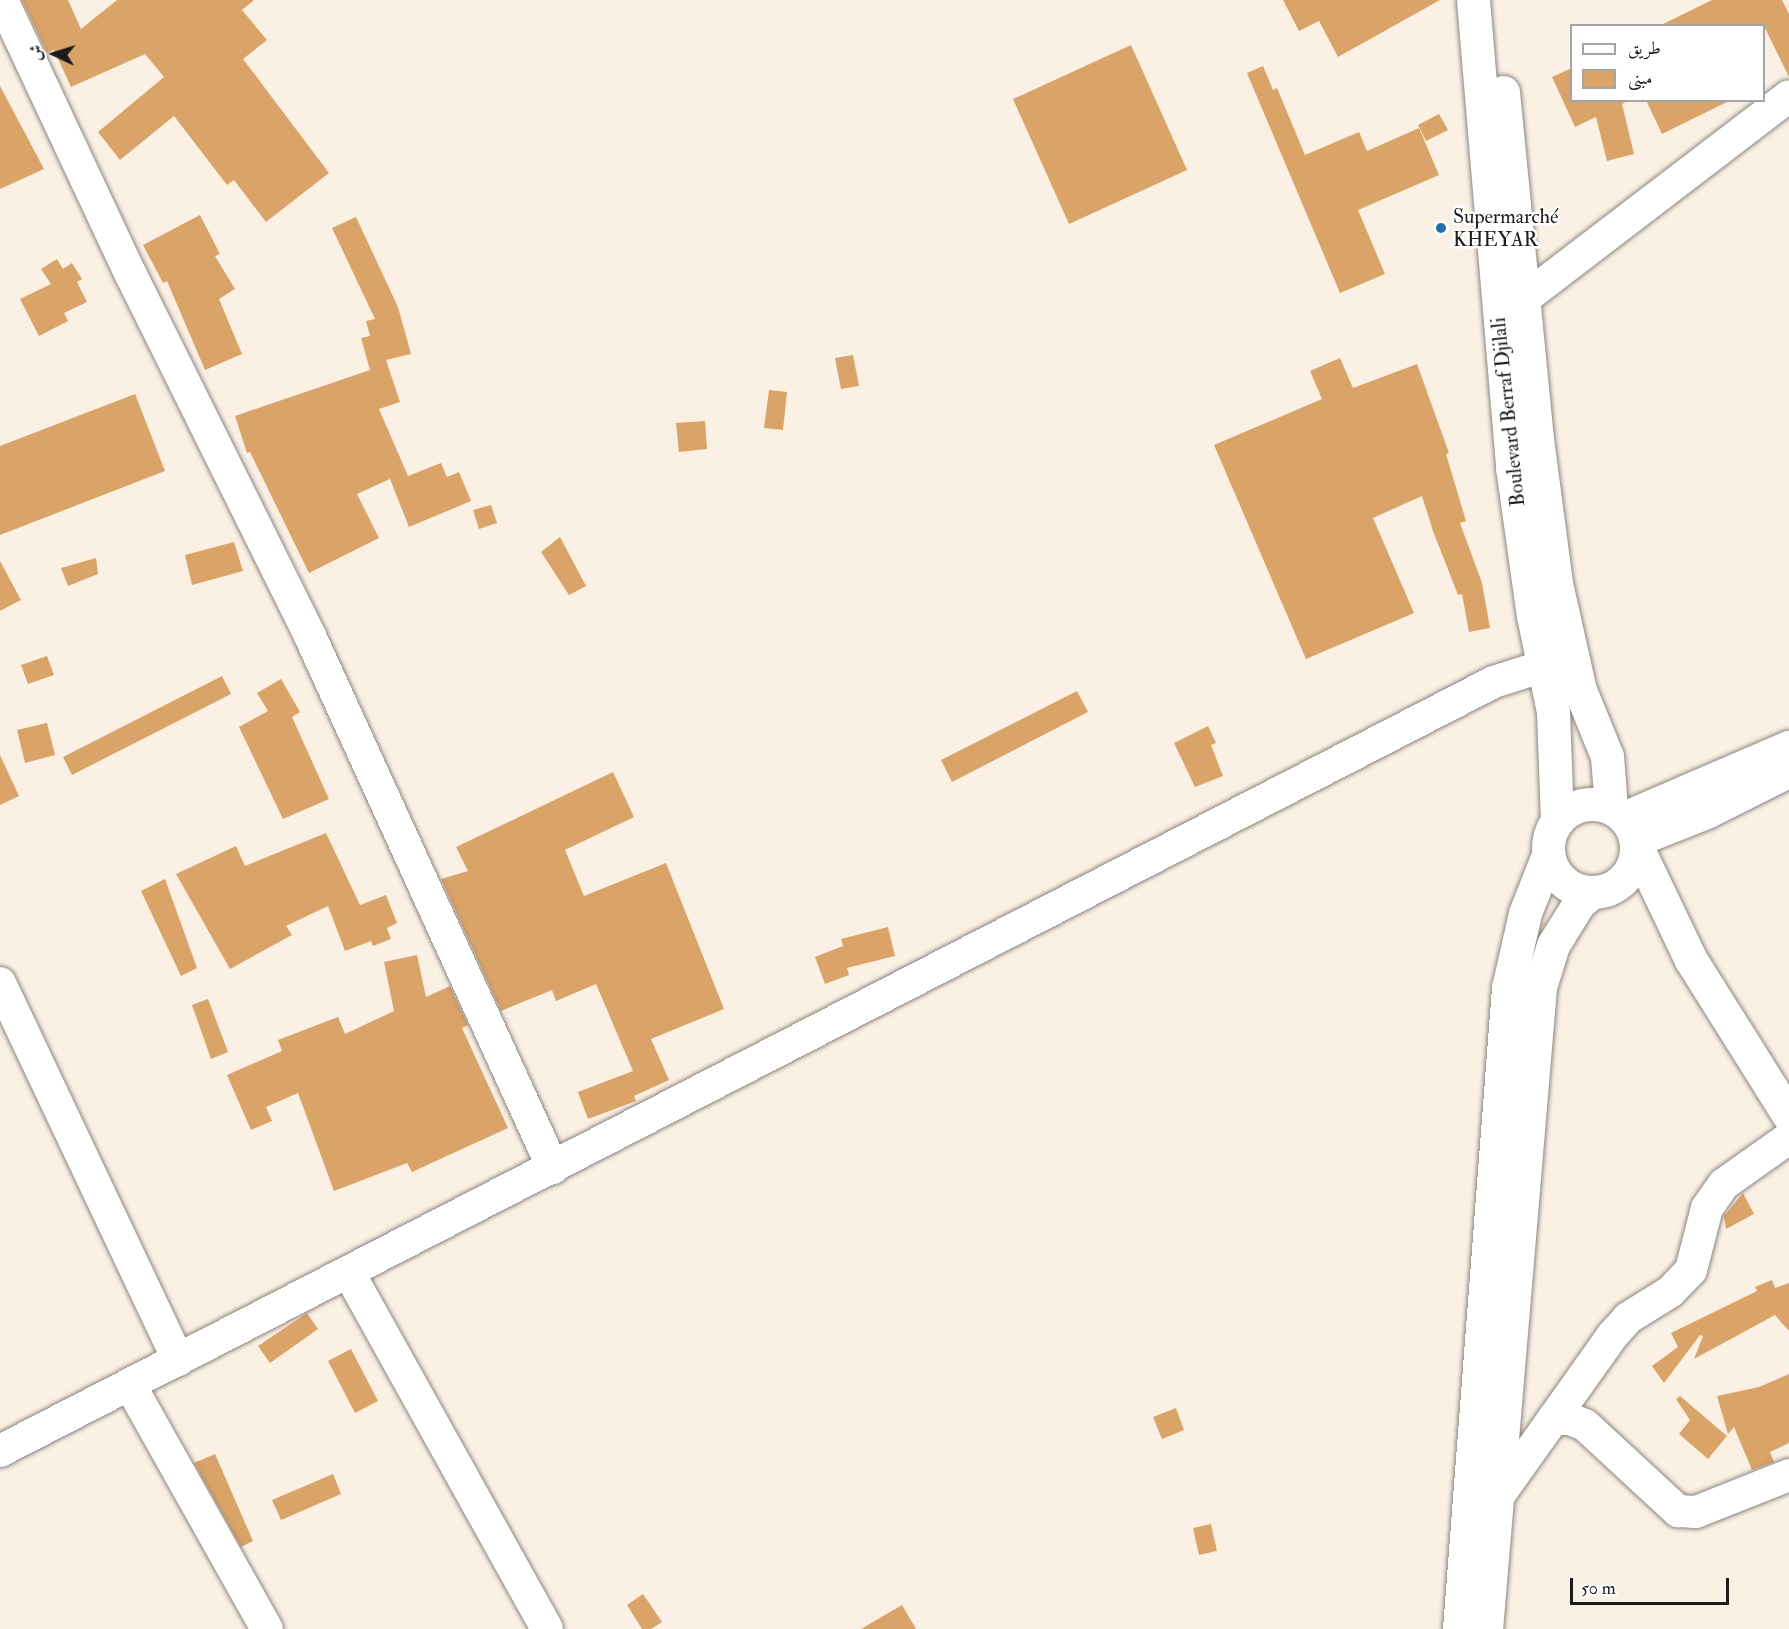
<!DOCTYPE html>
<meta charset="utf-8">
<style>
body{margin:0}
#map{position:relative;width:1789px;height:1629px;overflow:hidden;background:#faf0e3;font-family:"IM FELL Double Pica",Amiri,serif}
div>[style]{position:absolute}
.building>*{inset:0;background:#daa367}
.roads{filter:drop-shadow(0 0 2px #8b8680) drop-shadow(0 0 2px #8b8680)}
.minor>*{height:32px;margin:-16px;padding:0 16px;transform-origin:16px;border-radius:16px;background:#fff}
.highway>*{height:33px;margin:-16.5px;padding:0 16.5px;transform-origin:16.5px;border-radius:16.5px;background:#fff}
.highway>.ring{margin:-16.5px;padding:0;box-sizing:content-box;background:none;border:33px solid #fff;border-radius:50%}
.dots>*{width:16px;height:16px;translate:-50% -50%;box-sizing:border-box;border:3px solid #fff;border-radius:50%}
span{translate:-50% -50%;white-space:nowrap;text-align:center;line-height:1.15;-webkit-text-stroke:5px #fff;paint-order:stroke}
.poi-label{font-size:20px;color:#1c1c1c}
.left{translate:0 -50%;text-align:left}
.street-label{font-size:20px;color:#1c1c1c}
.legend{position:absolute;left:1570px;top:24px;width:195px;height:78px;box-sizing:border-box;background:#fff;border:2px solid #a4a4a4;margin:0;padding:8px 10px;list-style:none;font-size:18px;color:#1c1c1c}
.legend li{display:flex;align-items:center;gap:12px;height:30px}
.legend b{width:30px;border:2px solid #a4a4a4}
.north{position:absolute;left:24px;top:24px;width:60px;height:60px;-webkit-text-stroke:4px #fff;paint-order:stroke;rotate:274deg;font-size:16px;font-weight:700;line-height:24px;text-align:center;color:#1c1c1c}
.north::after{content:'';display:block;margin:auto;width:21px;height:27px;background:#1c1c1c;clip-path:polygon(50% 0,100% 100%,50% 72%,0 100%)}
.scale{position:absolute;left:1570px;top:1578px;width:159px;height:27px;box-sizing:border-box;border:3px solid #1c1c1c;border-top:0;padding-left:8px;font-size:18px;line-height:21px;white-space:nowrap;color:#1c1c1c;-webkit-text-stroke:4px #fff;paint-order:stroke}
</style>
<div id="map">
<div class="building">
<div style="clip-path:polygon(22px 0,68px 0,81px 29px,117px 0,254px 0,242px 10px,267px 40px,243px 59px,329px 173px,266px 222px,234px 180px,227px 185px,174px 116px,120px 160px,98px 132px,164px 77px,145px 54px,71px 87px,54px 50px,47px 53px)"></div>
<div style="clip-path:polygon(1283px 0,1440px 0,1338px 57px,1319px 21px,1299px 31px)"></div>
<div style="clip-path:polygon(1712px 0,1782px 0,1789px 14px,1789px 77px,1764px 26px,1659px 26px)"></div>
<div style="clip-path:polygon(1131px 45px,1187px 170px,1069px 224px,1013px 99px)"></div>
<div style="clip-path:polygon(1263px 66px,1273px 90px,1277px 88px,1305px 155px,1359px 132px,1367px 151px,1419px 128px,1439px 175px,1358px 210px,1385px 274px,1340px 293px,1247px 73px)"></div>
<div style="clip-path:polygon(1572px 68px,1572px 100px,1629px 100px,1622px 104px,1634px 154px,1607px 161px,1596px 117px,1575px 127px,1552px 77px)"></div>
<div style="clip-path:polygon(0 86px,44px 169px,0 189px)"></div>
<div style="clip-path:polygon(1646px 100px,1731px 100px,1662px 134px)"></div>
<div style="clip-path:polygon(1439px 114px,1448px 130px,1426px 141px,1418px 125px)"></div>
<div style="clip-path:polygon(200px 215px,220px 254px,215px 256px,235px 289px,219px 299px,242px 354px,205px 370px,167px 281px,163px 283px,143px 245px)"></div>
<div style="clip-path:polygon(356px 217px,398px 307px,411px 354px,386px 360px,400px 402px,379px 409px,408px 476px,441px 463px,447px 477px,459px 472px,471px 501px,409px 527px,390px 479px,357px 494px,379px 538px,309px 573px,250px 452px,247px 453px,235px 416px,370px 370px,361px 338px,370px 336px,366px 321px,375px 319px,332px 228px)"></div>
<div style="clip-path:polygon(57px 259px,63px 269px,72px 263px,82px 279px,77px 282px,87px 302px,64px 313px,68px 321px,39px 336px,20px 299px,51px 284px,41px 269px)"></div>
<div style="clip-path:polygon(853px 355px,859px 386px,841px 389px,835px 358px)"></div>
<div style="clip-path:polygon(1340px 358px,1353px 388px,1417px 364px,1449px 453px,1446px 454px,1466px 521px,1460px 523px,1482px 583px,1490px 628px,1469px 632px,1462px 594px,1458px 595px,1433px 531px,1422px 496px,1373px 518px,1414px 613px,1306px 659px,1214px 445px,1322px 399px,1310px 371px)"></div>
<div style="clip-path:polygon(769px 390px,787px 392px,783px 430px,764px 428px)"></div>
<div style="clip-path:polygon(135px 394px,165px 471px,0 535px,0 446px)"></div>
<div style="clip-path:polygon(705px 421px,707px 449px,679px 452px,676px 423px)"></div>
<div style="clip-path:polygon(491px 505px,497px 523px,479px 529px,473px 510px)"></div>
<div style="clip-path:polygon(560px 537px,586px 586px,569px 595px,541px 552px)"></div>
<div style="clip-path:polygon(234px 542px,243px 571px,192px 585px,185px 555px)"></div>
<div style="clip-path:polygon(96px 558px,98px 574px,68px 586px,61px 568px)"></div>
<div style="clip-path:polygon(0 561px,21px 600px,0 611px)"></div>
<div style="clip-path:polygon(47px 656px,54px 675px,28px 684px,21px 665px)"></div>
<div style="clip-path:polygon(222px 676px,231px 694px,72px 775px,63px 757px)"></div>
<div style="clip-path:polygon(281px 679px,300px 712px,292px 717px,329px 799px,283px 819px,239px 727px,268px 711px,257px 693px)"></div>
<div style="clip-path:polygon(1077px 691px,1088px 712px,952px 782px,941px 760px)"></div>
<div style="clip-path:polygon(47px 723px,55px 755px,25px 763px,17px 730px)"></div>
<div style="clip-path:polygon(1208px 726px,1216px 743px,1211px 745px,1223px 776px,1195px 787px,1174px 743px)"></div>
<div style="clip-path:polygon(0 755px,19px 796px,0 805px)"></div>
<div style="clip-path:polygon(613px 772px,634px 817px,565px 850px,584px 896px,666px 863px,724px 1009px,651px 1039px,669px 1080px,634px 1096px,636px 1101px,588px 1119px,578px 1092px,633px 1071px,596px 984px,556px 1001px,552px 990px,501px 1011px,441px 879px,468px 871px,456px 847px)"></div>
<div style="clip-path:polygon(326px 833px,360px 905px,386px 895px,397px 923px,387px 928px,391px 939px,373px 946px,371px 941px,345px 951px,328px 906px,286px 926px,292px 935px,230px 969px,176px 874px,236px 846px,245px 866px)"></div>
<div style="clip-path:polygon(165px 879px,197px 968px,181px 976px,141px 891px)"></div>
<div style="clip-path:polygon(888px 927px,895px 956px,847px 968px,849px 975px,825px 984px,815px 957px,843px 946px,841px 939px)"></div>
<div style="clip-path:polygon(417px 955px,426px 997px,450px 986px,468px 1025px,462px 1028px,508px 1128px,412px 1172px,407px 1163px,334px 1191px,298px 1093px,266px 1107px,272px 1121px,251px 1130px,227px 1075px,282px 1051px,278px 1040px,338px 1017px,345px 1034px,394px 1011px,384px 962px)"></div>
<div style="clip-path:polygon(208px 999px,228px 1052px,211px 1059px,192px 1005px)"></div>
<div style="clip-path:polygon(1743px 1193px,1754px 1214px,1726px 1229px,1724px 1216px)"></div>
<div style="clip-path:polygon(1772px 1280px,1775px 1288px,1789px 1283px,1789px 1331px,1775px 1315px,1694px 1359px,1703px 1336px,1700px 1335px,1664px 1383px,1652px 1366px,1678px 1347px,1671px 1333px,1757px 1291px,1755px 1287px)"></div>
<div style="clip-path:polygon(307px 1313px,318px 1329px,270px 1363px,258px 1346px)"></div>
<div style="clip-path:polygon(351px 1349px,378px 1401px,355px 1413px,328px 1361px)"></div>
<div style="clip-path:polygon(1789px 1374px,1789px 1443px,1770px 1452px,1774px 1462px,1752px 1470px,1734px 1427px,1728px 1434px,1717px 1396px,1759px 1387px)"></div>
<div style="clip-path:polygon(1680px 1396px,1727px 1436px,1708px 1459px,1679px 1434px,1690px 1420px,1676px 1399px)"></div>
<div style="clip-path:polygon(1176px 1408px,1184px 1430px,1162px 1439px,1153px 1417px)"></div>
<div style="clip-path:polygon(215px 1454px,253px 1541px,241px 1547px,194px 1463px)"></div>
<div style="clip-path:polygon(333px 1474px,341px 1494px,281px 1520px,272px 1500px)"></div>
<div style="clip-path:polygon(1211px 1524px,1217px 1551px,1199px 1555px,1193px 1528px)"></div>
<div style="clip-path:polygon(643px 1594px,662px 1622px,651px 1629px,642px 1629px,627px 1605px)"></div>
<div style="clip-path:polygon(902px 1605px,916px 1629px,861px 1629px)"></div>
</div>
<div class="roads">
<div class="minor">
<div style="left:2px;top:0;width:304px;rotate:64.9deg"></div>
<div style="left:131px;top:275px;width:403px;rotate:63.6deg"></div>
<div style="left:310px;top:636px;width:585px;rotate:65.45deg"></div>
<div style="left:1525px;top:298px;width:332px;rotate:-37.4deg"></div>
<div style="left:1624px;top:818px;width:180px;rotate:-23.3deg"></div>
<div style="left:1636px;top:841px;width:76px;rotate:-21.5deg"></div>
<div style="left:1707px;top:813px;width:92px;rotate:-26.6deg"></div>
<div style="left:0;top:983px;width:417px;rotate:64.7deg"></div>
<div style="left:349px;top:1273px;width:407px;rotate:60.9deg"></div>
<div style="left:130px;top:1385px;width:280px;rotate:60.7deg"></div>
<div style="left:1553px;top:1419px;width:17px"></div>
<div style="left:1570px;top:1419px;width:16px;rotate:22deg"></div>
<div style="left:1585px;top:1425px;width:127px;rotate:42.8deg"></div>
<div style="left:1678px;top:1511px;width:18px;rotate:3deg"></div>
<div style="left:1696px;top:1512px;width:100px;rotate:-21.7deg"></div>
<div style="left:0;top:1451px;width:1680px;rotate:-27.24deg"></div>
<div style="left:1494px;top:682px;width:52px;rotate:-17.7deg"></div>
<div style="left:1497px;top:1498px;width:199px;rotate:-54.6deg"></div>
<div style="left:1612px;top:1336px;width:24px;rotate:-48deg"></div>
<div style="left:1628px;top:1318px;width:49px;rotate:-31.8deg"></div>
<div style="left:1670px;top:1292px;width:30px;rotate:-46deg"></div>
<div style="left:1691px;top:1270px;width:64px;rotate:-75.5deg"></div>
<div style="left:1707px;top:1208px;width:29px;rotate:-55deg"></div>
<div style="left:1724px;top:1184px;width:80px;rotate:-35.3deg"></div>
</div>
<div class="highway">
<div style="left:1473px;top:0;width:469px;rotate:85.2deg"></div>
<div style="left:1512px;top:467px;width:150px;rotate:82deg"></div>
<div style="left:1533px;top:616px;width:98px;rotate:78.2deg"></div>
<div style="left:1553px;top:712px;width:109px;rotate:87.9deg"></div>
<div style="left:1503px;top:92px;width:341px;rotate:84.4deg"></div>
<div style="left:1536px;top:431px;width:153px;rotate:82.5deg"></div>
<div style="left:1556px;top:583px;width:110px;rotate:77.4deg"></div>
<div style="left:1580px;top:690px;width:71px;rotate:67.8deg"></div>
<div style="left:1607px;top:756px;width:52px;rotate:85.6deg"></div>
<div class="ring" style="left:1548px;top:804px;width:55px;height:55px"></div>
<div style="left:1637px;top:847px;width:125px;rotate:64.5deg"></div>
<div style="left:1691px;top:960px;width:184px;rotate:57.9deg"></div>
<div style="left:1459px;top:1629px;width:643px;rotate:-85.63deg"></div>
<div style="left:1508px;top:988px;width:77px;rotate:-77.2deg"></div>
<div style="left:1525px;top:913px;width:62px;rotate:-68.4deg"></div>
<div style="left:1486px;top:1629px;width:644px;rotate:-85.19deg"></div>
<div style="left:1540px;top:987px;width:44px;rotate:-72.8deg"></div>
<div style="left:1553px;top:945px;width:49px;rotate:-58.2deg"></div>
<div style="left:1579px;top:903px;width:16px;rotate:-40deg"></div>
</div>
</div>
<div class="dots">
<div style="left:1441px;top:228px;background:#1f6fb2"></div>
</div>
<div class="poi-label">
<span class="left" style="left:1453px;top:228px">Supermarché<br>KHEYAR</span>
</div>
<div class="street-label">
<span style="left:1508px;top:412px;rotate:-96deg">Boulevard Berraf Djilali</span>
</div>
<ul class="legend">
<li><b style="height:8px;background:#fff"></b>طريق</li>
<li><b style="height:16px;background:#daa367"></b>مبنى</li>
</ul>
<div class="north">ش</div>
<div class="scale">50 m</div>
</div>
